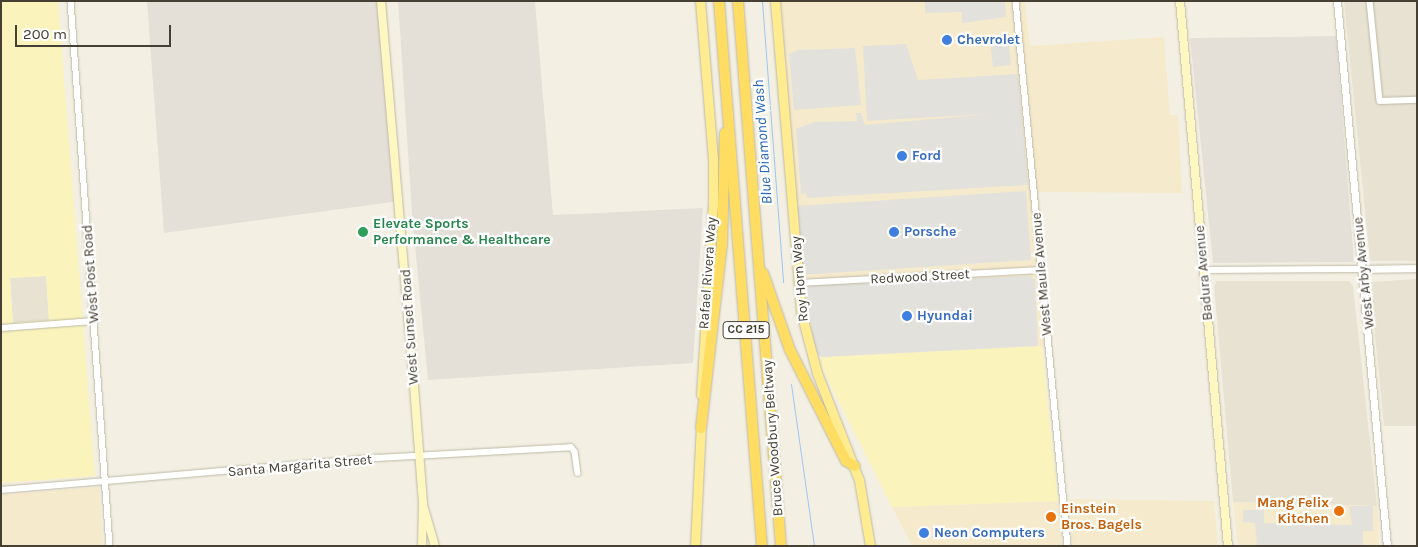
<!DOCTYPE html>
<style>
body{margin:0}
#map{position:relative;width:1418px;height:547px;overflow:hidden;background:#f3f0e3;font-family:Karla,sans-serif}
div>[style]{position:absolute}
.residential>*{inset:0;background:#e7e2d1}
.commercial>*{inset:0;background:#f6eacc}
.industrial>*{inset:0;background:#e4e0d8}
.sand>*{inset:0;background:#faf4bc}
.parking>*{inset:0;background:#e3e1dc}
.stream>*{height:1px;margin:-0.5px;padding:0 0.5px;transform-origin:0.5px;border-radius:0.5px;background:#9bc5f3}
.roads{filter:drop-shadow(0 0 1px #beb9a5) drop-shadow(0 0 1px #beb9a5)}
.minor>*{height:5.5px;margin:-2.75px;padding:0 2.75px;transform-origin:2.75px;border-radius:2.75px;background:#fff}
.tertiary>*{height:7px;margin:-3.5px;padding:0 3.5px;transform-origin:3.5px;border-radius:3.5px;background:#fff}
.secondary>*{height:8px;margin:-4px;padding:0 4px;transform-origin:4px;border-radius:4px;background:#fff7c1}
.primary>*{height:9px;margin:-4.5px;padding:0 4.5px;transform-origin:4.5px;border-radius:4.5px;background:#ffec90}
.motorway>*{height:10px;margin:-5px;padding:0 5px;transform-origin:5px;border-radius:5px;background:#ffdd62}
.dots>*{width:14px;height:14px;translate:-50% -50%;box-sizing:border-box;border:2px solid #fff;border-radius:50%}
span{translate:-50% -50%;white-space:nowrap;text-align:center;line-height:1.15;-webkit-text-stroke:4.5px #fff;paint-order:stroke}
.shield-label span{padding:1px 4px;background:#fff;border:1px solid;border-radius:4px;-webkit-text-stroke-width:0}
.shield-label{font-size:12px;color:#454033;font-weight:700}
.shop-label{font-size:14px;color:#366cbe;font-weight:700}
.left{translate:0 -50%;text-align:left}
.leisure-label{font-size:14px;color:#27864d;font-weight:700}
.street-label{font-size:14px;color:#454033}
.food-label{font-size:14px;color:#c56008;font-weight:700}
.right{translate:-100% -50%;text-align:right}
.water-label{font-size:15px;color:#2869b5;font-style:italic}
.frame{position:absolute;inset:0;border:2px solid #454033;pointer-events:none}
.scale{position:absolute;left:15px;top:25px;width:156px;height:22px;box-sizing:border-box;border:2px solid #454033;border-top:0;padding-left:6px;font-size:15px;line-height:18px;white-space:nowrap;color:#454033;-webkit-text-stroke:4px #fff;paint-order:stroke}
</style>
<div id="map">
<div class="residential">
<div style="clip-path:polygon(1344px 1px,1417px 1px,1417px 261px,1370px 261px)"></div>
<div style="clip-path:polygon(46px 276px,49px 321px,13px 323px,10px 278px)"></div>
<div style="clip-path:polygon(1417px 279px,1417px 426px,1384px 426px,1370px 282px)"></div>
<div style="clip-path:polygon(1217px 281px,1349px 281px,1353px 286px,1377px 506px,1233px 502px,1214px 286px)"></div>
</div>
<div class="commercial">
<div style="clip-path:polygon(780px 1px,1025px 1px,1030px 46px,1164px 37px,1170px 115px,1178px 115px,1182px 193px,1038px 192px,1051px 347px,822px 357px,816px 353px,801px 275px)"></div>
<div style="clip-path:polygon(99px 487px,103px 546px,1px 546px,1px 495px)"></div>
<div style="clip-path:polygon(1068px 499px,1214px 501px,1218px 546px,1073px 546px)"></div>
<div style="clip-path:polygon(1058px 501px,1062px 546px,912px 546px,892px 507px)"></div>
<div style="clip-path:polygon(1233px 502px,1377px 506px,1379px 546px,1238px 546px)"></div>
</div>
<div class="industrial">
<div style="clip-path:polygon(147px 1px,381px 1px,400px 201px,164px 233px)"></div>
<div style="clip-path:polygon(398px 1px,535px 1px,553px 215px,703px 208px,693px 363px,428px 380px,412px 214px)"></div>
<div style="clip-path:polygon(1336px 36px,1354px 262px,1213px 263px,1190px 38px)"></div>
</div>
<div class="sand">
<div style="clip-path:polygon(evenodd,1px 1px,58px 1px,95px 476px,1px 483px,1px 1px,46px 276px,49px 320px,13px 323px,10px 278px,46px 276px)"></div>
<div style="clip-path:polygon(1042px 346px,1058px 501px,892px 507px,820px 364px,822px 357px)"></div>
</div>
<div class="parking">
<div style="clip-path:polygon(925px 1px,1005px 1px,1006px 17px,962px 23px,962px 12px,925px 13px)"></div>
<div style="clip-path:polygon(1008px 35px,1011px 65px,993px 67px,990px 41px,995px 37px)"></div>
<div style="clip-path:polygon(906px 44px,918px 80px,1018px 74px,1028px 185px,807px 198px,806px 193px,801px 194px,796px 129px,814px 122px,857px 121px,856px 113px,861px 113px,865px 125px,989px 114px,867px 121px,863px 46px)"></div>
<div style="clip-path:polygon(855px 48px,861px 105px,794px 110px,789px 54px,798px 50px)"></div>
<div style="clip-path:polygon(1026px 191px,1031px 260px,801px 275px,796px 206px)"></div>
<div style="clip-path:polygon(1030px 276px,1035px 280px,1038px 346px,822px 357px,816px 353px,805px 291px,810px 285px)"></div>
<div style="clip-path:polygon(1349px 506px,1373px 506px,1373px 531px,1363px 531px,1363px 546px,1257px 546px,1255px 523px,1243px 522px,1243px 510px,1264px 510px,1264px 523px,1352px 525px)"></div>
</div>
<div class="stream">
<div style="left:762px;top:1px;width:282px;rotate:85.7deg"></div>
<div style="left:791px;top:384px;width:164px;rotate:81.9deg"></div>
</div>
<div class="roads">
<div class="minor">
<div style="left:71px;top:1px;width:546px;rotate:85.91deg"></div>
<div style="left:1016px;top:1px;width:547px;rotate:84.55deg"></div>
<div style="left:1370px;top:1px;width:100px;rotate:84.3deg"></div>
<div style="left:1380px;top:101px;width:37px;rotate:-2deg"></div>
<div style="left:1205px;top:270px;width:159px;rotate:-0.4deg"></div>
<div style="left:799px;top:283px;width:242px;rotate:-3.1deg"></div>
<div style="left:1px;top:328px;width:93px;rotate:-4.3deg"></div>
<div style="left:1px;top:490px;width:377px;rotate:-4.9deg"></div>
<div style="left:377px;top:458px;width:194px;rotate:-3.2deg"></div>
<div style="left:571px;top:447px;width:6px;rotate:51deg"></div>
<div style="left:575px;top:452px;width:21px;rotate:82deg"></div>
</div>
<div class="tertiary">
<div style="left:1337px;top:1px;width:547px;rotate:84.76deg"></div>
<div style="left:1364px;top:269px;width:53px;rotate:-1.1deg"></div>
</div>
<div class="secondary">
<div style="left:381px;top:1px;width:360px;rotate:85.1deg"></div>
<div style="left:412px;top:360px;width:143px;rotate:85.6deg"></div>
<div style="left:423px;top:503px;width:43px;rotate:91.3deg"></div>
<div style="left:1180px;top:1px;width:547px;rotate:84.97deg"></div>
<div style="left:423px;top:505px;width:43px;rotate:73.7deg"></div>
</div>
<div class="primary">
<div style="left:700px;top:1px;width:158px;rotate:85.3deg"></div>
<div style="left:713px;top:158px;width:46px;rotate:90deg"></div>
<div style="left:713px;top:204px;width:191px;rotate:93.6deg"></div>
<div style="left:775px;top:1px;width:312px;rotate:85.2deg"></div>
<div style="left:801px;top:312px;width:63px;rotate:75.3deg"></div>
<div style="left:817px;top:373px;width:115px;rotate:68.6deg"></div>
<div style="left:859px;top:480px;width:67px;rotate:80.5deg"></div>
<div style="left:695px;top:546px;width:123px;rotate:-87.2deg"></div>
</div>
<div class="motorway">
<div style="left:719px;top:1px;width:547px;rotate:85.49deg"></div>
<div style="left:738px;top:1px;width:547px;rotate:85.49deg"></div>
<div style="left:763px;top:273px;width:82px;rotate:70.7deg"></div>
<div style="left:790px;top:350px;width:124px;rotate:63.2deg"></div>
<div style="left:846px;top:461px;width:10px;rotate:29deg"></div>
<div style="left:701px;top:428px;width:184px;rotate:-83.5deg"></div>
<div style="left:722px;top:245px;width:112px;rotate:-88.5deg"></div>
</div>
</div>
<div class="dots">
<div style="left:947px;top:40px;background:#3f7fe0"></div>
<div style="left:902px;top:156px;background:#3f7fe0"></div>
<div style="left:363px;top:232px;background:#2e9e5b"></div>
<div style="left:894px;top:232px;background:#3f7fe0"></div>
<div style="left:907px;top:316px;background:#3f7fe0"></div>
<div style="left:1339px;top:511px;background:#e8710a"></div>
<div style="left:1051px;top:517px;background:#e8710a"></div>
<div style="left:924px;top:533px;background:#3f7fe0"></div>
</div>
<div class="shield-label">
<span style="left:746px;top:330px">CC 215</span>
</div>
<div class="shop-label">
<span class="left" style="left:957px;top:40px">Chevrolet</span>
<span class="left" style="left:912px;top:156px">Ford</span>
<span class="left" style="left:904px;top:232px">Porsche</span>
<span class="left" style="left:917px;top:316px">Hyundai</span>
<span class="left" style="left:934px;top:533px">Neon Computers</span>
</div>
<div class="leisure-label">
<span class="left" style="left:373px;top:232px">Elevate Sports<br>Performance &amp; Healthcare</span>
</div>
<div class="street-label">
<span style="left:708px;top:273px;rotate:-86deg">Rafael Rivera Way</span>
<span style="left:1204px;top:273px;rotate:-95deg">Badura Avenue</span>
<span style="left:1364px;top:273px;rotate:-96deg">West Arby Avenue</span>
<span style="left:91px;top:274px;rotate:-94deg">West Post Road</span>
<span style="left:1042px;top:274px;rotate:-95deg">West Maule Avenue</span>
<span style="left:920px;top:277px;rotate:-3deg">Redwood Street</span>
<span style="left:800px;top:279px;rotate:-95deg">Roy Horn Way</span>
<span style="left:410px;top:327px;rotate:-94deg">West Sunset Road</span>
<span style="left:773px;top:438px;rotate:-94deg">Bruce Woodbury Beltway</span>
<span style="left:300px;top:466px;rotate:-5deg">Santa Margarita Street</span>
</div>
<div class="food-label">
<span class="right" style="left:1329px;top:511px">Mang Felix<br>Kitchen</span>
<span class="left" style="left:1061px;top:517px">Einstein<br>Bros. Bagels</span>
</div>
<div class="water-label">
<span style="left:763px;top:142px;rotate:-94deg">Blue Diamond Wash</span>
</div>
<div class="frame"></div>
<div class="scale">200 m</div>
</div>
